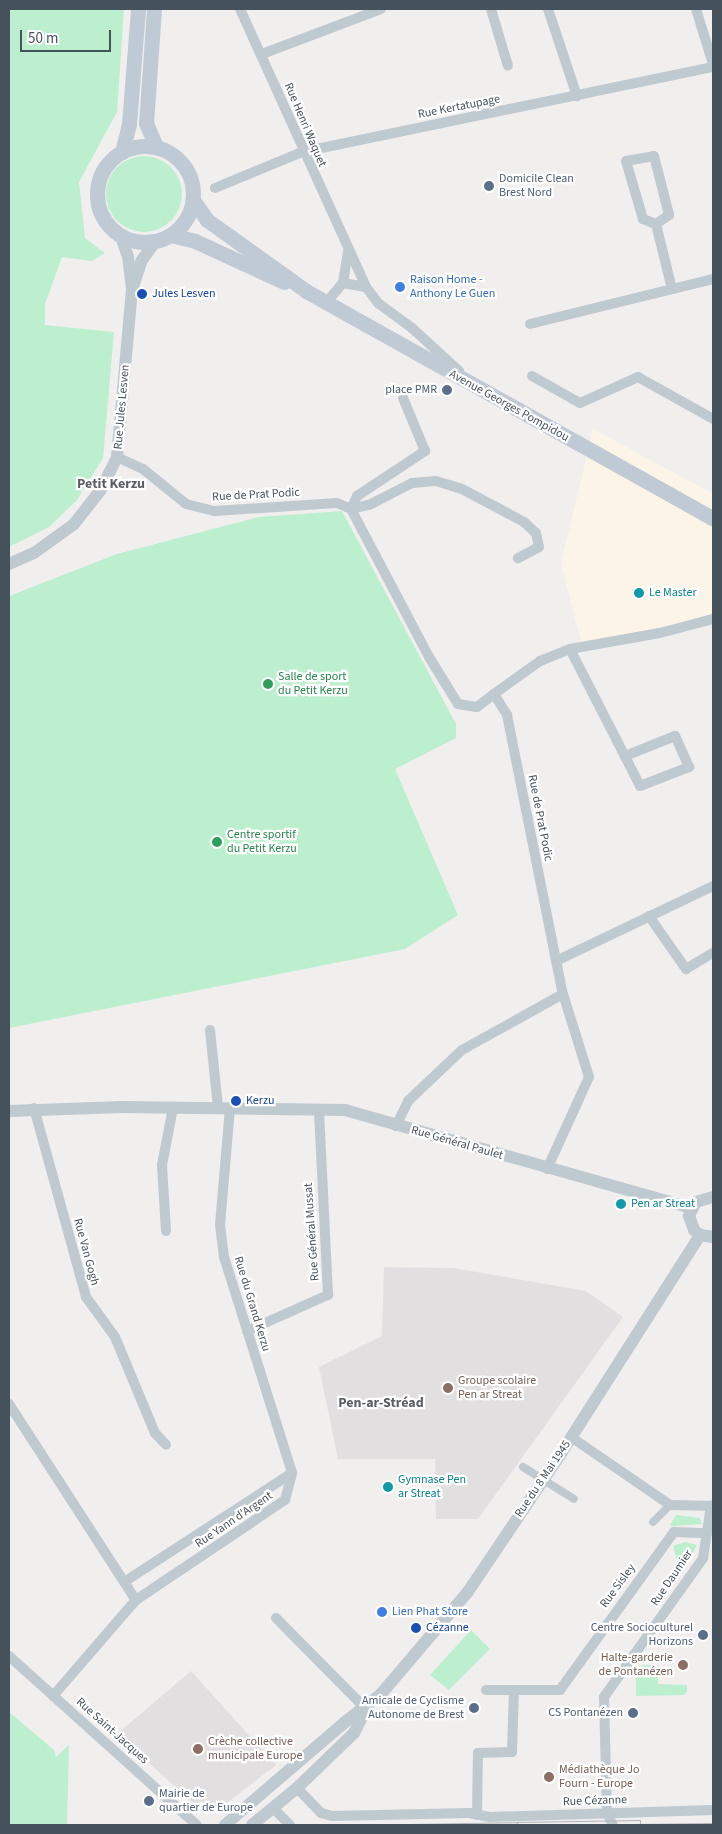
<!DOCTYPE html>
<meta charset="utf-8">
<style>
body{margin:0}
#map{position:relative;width:722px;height:1834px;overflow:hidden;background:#f1eeee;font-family:"Source Sans 3",sans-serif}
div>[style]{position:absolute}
.commercial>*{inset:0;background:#fcf5e7}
.education>*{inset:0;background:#e2dfe0}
.green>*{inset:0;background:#bcefce}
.round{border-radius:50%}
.pedestrian>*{height:8px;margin:-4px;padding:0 4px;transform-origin:4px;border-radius:4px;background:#bec9d0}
.minor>*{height:10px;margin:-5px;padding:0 5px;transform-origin:5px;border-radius:5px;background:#bec9d0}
.tertiary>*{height:12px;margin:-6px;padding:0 6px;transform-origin:6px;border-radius:6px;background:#bec9d0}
.secondary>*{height:15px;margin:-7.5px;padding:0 7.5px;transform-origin:7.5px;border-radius:7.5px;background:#bfcad5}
.secondary>.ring{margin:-7.5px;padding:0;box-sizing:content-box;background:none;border:15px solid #bfcad5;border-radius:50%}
.tram>*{height:1px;margin:-0.5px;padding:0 0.5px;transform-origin:0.5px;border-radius:0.5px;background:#b0b4b8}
.pedestrian-bridge>*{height:8px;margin:-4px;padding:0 4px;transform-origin:4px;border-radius:4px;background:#bec9d0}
.dots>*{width:14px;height:14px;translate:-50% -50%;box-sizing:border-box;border:2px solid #fff;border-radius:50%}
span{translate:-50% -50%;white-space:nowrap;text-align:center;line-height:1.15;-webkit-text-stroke:4.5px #fff;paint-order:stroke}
.street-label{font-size:12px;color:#46525b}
.service-label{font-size:12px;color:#4e5e75}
.left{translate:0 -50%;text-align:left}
.right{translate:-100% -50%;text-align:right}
.shop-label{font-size:12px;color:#366cbe}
.transit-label{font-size:12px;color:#164399}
.culture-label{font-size:12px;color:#0d838f}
.leisure-label{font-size:12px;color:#27864d}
.education-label{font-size:12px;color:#785e54}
.neighbourhood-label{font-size:14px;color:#5b5f63;font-weight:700}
.frame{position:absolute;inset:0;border:10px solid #46525b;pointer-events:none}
.scale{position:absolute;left:20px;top:30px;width:91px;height:22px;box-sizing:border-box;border:2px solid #46525b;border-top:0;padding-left:6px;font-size:15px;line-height:18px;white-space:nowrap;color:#46525b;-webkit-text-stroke:4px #fff;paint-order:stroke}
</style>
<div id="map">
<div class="commercial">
<div style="clip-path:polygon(593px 429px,713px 494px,713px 616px,582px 644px,561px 564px)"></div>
</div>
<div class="education">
<div style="clip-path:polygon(384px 1267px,453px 1268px,586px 1291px,623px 1317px,478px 1519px,436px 1519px,435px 1459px,338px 1459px,319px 1367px,382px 1336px)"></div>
<div style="clip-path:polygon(191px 1671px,276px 1765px,224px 1805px,194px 1804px,117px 1734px)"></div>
</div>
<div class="green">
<div style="clip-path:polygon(9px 9px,124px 9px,117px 112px,79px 182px,85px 238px,105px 253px,92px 261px,62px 257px,45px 304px,45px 325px,114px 332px,103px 458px,77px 500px,49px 527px,9px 547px)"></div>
<div class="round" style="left:106px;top:156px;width:76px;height:76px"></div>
<div style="clip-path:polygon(342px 511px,456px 724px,456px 738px,395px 769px,458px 915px,405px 949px,9px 1028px,9px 596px,117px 554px,259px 517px)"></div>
<div style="clip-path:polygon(676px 1515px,700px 1518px,702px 1524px,673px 1526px,670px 1525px)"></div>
<div style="clip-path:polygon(685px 1542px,697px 1545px,688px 1562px,677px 1560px,673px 1546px)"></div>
<div style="clip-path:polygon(471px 1630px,490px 1649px,449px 1690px,430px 1675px)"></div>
<div style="clip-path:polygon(642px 1665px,658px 1665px,658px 1684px,687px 1685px,687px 1691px,684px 1695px,636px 1696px,636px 1674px)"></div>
<div style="clip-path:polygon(9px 1712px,54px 1750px,56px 1757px,69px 1745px,67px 1825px,9px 1825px)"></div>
</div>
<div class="pedestrian">
<div style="left:653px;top:1522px;width:24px;rotate:-45deg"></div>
</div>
<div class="minor">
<div style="left:240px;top:9px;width:305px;rotate:65.6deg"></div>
<div style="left:366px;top:287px;width:20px;rotate:53deg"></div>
<div style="left:378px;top:303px;width:42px;rotate:36.3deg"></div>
<div style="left:412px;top:328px;width:64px;rotate:42.5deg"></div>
<div style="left:491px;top:9px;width:59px;rotate:73.4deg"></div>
<div style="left:548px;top:9px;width:92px;rotate:71.6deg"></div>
<div style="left:696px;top:9px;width:58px;rotate:72.8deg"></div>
<div style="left:262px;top:54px;width:127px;rotate:-20.7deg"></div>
<div style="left:654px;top:156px;width:61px;rotate:75.7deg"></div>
<div style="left:669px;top:215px;width:16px;rotate:145deg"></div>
<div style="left:656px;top:224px;width:14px;rotate:-159deg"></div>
<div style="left:643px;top:219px;width:60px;rotate:-106.3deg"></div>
<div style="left:626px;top:161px;width:28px;rotate:-10deg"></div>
<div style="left:215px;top:188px;width:94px;rotate:-22.5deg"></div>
<div style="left:302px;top:152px;width:420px;rotate:-11.7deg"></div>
<div style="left:656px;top:224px;width:67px;rotate:76.2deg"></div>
<div style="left:343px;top:283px;width:23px;rotate:10deg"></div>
<div style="left:326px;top:303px;width:26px;rotate:-50deg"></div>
<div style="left:343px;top:283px;width:31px;rotate:-81deg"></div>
<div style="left:530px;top:324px;width:188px;rotate:-13.8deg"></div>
<div style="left:532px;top:376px;width:55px;rotate:29.4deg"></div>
<div style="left:580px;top:403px;width:64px;rotate:-24.1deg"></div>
<div style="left:638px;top:377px;width:86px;rotate:29.2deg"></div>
<div style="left:117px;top:457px;width:29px;rotate:25deg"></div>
<div style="left:143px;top:469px;width:55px;rotate:39.1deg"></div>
<div style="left:186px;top:504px;width:30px;rotate:14deg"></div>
<div style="left:215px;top:511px;width:122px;rotate:-3.8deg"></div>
<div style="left:337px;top:503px;width:15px;rotate:23deg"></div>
<div style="left:351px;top:509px;width:167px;rotate:62.2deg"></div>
<div style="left:429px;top:657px;width:55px;rotate:58.3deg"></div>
<div style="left:458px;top:704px;width:19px;rotate:9deg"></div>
<div style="left:477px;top:707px;width:21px;rotate:-37deg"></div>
<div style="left:494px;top:694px;width:25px;rotate:58deg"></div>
<div style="left:507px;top:715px;width:285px;rotate:78.7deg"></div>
<div style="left:563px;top:994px;width:87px;rotate:72.6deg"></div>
<div style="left:589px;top:1077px;width:101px;rotate:114.5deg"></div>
<div style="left:351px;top:509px;width:18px;rotate:-13deg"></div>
<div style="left:369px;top:505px;width:48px;rotate:-27.1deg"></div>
<div style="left:412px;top:483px;width:24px;rotate:-5deg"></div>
<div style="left:436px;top:481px;width:27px;rotate:17deg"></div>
<div style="left:462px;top:489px;width:70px;rotate:28deg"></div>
<div style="left:524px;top:522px;width:16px;rotate:43deg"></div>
<div style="left:536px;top:533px;width:14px;rotate:78deg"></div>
<div style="left:539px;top:547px;width:24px;rotate:152deg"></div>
<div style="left:351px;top:509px;width:14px;rotate:-65deg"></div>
<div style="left:357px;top:496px;width:82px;rotate:-33.5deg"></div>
<div style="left:425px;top:451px;width:57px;rotate:-112.5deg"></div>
<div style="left:570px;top:649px;width:154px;rotate:62.9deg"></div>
<div style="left:640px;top:786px;width:53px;rotate:-21.2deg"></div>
<div style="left:689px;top:767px;width:34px;rotate:-114deg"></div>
<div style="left:675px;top:736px;width:54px;rotate:158.2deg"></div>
<div style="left:494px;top:694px;width:57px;rotate:-35.7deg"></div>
<div style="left:540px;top:661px;width:32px;rotate:-22deg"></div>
<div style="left:570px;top:649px;width:91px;rotate:-10.1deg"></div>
<div style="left:660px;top:633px;width:55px;rotate:-14.8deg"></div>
<div style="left:649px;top:916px;width:65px;rotate:55.1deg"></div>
<div style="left:686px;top:969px;width:31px;rotate:-31deg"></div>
<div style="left:556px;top:961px;width:174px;rotate:-25.5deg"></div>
<div style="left:210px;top:1030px;width:78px;rotate:84.1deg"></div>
<div style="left:34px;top:1108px;width:196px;rotate:74.6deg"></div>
<div style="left:86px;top:1297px;width:49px;rotate:54.1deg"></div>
<div style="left:115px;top:1337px;width:104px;rotate:67.4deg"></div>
<div style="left:155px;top:1433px;width:16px;rotate:47deg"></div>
<div style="left:230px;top:1108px;width:117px;rotate:94.9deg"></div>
<div style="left:220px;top:1225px;width:32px;rotate:83deg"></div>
<div style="left:224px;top:1257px;width:226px;rotate:72.5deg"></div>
<div style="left:396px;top:1126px;width:28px;rotate:-64deg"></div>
<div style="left:408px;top:1101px;width:74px;rotate:-43.4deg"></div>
<div style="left:462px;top:1050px;width:115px;rotate:-29deg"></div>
<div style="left:166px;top:1231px;width:66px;rotate:-93.5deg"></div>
<div style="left:162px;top:1165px;width:58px;rotate:-79.1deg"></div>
<div style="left:247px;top:1331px;width:89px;rotate:-24deg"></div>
<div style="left:328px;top:1295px;width:186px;rotate:-92.8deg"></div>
<div style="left:9px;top:1404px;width:234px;rotate:57.1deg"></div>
<div style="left:571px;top:1437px;width:120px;rotate:34.5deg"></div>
<div style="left:670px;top:1505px;width:43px;rotate:1.3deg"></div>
<div style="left:276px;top:1618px;width:128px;rotate:45.3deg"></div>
<div style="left:9px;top:1656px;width:253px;rotate:42deg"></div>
<div style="left:486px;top:1690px;width:28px"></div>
<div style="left:53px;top:1696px;width:127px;rotate:-49.2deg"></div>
<div style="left:136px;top:1600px;width:179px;rotate:-33.9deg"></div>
<div style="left:285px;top:1500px;width:28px;rotate:-75deg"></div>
<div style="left:292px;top:1473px;width:200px;rotate:147deg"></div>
<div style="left:297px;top:1788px;width:35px;rotate:46deg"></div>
<div style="left:321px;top:1813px;width:11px;rotate:15deg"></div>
<div style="left:332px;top:1816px;width:137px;rotate:-1.3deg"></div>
<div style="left:469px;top:1813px;width:21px;rotate:11deg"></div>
<div style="left:490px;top:1817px;width:223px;rotate:-1.8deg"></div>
<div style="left:274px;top:1809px;width:23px;rotate:45deg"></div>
<div style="left:477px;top:1815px;width:62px;rotate:-89.1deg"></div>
<div style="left:478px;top:1753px;width:34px;rotate:-2deg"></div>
<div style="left:512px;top:1752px;width:62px;rotate:-88.2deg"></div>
<div style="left:514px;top:1690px;width:46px"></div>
<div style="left:560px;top:1690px;width:195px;rotate:-54.2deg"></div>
<div style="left:674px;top:1532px;width:33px;rotate:2deg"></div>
<div style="left:613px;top:1825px;width:13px;rotate:-117deg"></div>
<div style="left:607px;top:1813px;width:116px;rotate:-91.5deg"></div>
<div style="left:604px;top:1697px;width:171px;rotate:-54.5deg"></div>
<div style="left:703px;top:1558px;width:53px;rotate:-81.3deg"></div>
</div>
<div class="tertiary">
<div style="left:133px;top:287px;width:28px;rotate:-72deg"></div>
<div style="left:142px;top:260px;width:22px;rotate:-54deg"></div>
<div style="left:9px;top:564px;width:27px;rotate:-24deg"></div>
<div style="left:34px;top:553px;width:49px;rotate:-35.9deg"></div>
<div style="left:74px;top:524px;width:42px;rotate:-51.8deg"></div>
<div style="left:100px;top:491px;width:38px;rotate:-63deg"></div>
<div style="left:117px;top:457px;width:169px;rotate:-84.9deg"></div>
<div style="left:132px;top:289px;width:32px;rotate:-97deg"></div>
<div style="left:128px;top:257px;width:21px;rotate:-109deg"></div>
<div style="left:9px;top:1111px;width:113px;rotate:-2deg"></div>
<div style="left:122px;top:1107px;width:223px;rotate:0.8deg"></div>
<div style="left:345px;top:1110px;width:360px;rotate:15.8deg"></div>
<div style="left:713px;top:1197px;width:18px;rotate:164deg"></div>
<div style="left:696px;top:1202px;width:16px;rotate:117deg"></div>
<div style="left:689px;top:1216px;width:15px;rotate:70deg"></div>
<div style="left:694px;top:1230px;width:8px;rotate:40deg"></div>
<div style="left:700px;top:1235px;width:13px;rotate:9deg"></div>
<div style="left:225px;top:1825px;width:158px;rotate:-40.6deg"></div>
<div style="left:345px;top:1722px;width:46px;rotate:-37.9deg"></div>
<div style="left:381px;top:1694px;width:133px;rotate:-49.6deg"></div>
<div style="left:467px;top:1593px;width:166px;rotate:-56deg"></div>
<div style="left:560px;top:1455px;width:261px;rotate:-57.5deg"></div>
<div style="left:252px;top:1825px;width:58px;rotate:-39.4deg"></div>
<div style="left:297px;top:1788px;width:79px;rotate:-44deg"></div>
<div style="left:354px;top:1733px;width:27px;rotate:-63deg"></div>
</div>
<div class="secondary">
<div style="left:154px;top:9px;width:114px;rotate:94deg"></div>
<div style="left:146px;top:123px;width:26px;rotate:67deg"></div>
<div class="ring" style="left:97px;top:146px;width:81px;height:81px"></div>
<div style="left:122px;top:152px;width:29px;rotate:-76deg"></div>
<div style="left:129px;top:124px;width:115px;rotate:-85.5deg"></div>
<div style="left:193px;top:200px;width:24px;rotate:55deg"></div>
<div style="left:207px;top:220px;width:122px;rotate:35.6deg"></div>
<div style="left:306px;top:291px;width:466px;rotate:29.2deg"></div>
<div style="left:171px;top:235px;width:25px;rotate:14deg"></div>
<div style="left:195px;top:241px;width:98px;rotate:24.7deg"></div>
</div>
<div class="tram">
<div style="left:632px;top:1824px;width:81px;rotate:-0.7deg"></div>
<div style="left:321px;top:1825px;width:32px"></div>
<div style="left:353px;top:1825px;width:164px;rotate:-1deg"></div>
<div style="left:517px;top:1822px;width:3px;rotate:90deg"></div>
<div style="left:517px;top:1825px;width:3px;rotate:-90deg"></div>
<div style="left:517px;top:1822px;width:123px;rotate:-0.9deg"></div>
<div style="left:640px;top:1820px;width:5px;rotate:90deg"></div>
</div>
<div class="pedestrian-bridge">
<div style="left:523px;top:1467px;width:60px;rotate:32.1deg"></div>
</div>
<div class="dots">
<div style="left:489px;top:186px;background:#5c6f8a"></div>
<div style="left:400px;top:287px;background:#3f7fe0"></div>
<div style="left:142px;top:294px;background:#1a4fb4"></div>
<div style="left:447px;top:390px;background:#5c6f8a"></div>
<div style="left:639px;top:593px;background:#0f9aa8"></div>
<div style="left:268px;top:684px;background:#2e9e5b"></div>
<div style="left:217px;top:842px;background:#2e9e5b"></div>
<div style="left:236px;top:1101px;background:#1a4fb4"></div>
<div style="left:621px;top:1204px;background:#0f9aa8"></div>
<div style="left:448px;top:1388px;background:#8d6e63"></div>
<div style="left:388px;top:1487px;background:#0f9aa8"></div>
<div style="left:382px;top:1612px;background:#3f7fe0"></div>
<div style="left:416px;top:1628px;background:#1a4fb4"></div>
<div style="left:703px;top:1635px;background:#5c6f8a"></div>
<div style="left:683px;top:1665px;background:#8d6e63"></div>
<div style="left:474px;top:1708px;background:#5c6f8a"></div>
<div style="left:633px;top:1713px;background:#5c6f8a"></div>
<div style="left:198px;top:1749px;background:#8d6e63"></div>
<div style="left:549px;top:1777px;background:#8d6e63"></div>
<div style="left:149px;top:1801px;background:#5c6f8a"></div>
</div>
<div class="street-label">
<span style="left:459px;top:107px;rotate:-11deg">Rue Kertatupage</span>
<span style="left:305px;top:125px;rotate:67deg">Rue Henri Waquet</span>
<span style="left:509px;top:406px;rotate:29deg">Avenue Georges Pompidou</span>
<span style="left:122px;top:407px;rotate:-85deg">Rue Jules Lesven</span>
<span style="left:256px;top:495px;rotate:-3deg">Rue de Prat Podic</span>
<span style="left:540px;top:818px;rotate:79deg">Rue de Prat Podic</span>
<span style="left:457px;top:1143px;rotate:16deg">Rue Général Paulet</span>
<span style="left:312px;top:1232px;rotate:-94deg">Rue Général Mussat</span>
<span style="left:86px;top:1252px;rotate:75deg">Rue Van Gogh</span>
<span style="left:252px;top:1304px;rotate:73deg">Rue du Grand Kerzu</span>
<span style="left:543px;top:1479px;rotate:-56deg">Rue du 8 Mai 1945</span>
<span style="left:234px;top:1520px;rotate:-34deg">Rue Yann d'Argent</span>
<span style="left:672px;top:1578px;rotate:-56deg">Rue Daumier</span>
<span style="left:618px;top:1586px;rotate:-54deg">Rue Sisley</span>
<span style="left:112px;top:1731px;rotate:42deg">Rue Saint-Jacques</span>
<span style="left:595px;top:1801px;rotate:-2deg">Rue Cézanne</span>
</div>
<div class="service-label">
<span class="left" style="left:499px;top:186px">Domicile Clean<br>Brest Nord</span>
<span class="right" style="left:437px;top:390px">place PMR</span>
<span class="right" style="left:693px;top:1635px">Centre Socioculturel<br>Horizons</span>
<span class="right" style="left:464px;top:1708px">Amicale de Cyclisme<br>Autonome de Brest</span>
<span class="right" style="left:623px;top:1713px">CS Pontanézen</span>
<span class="left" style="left:159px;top:1801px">Mairie de<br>quartier de Europe</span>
</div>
<div class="shop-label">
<span class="left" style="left:410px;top:287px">Raison Home -<br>Anthony Le Guen</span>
<span class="left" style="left:392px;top:1612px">Lien Phat Store</span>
</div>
<div class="transit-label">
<span class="left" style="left:152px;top:294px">Jules Lesven</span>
<span class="left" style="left:246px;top:1101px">Kerzu</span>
<span class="left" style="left:426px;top:1628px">Cézanne</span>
</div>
<div class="culture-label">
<span class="left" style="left:649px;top:593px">Le Master</span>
<span class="left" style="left:631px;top:1204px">Pen ar Streat</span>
<span class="left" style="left:398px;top:1487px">Gymnase Pen<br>ar Streat</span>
</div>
<div class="leisure-label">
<span class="left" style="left:278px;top:684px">Salle de sport<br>du Petit Kerzu</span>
<span class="left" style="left:227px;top:842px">Centre sportif<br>du Petit Kerzu</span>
</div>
<div class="education-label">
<span class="left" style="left:458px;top:1388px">Groupe scolaire<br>Pen ar Streat</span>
<span class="right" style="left:673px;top:1665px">Halte-garderie<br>de Pontanézen</span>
<span class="left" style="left:208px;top:1749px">Crèche collective<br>municipale Europe</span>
<span class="left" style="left:559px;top:1777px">Médiathèque Jo<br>Fourn - Europe</span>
</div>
<div class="neighbourhood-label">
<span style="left:111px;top:484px">Petit Kerzu</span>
<span style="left:381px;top:1403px">Pen-ar-Stréad</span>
</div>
<div class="frame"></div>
<div class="scale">50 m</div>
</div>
